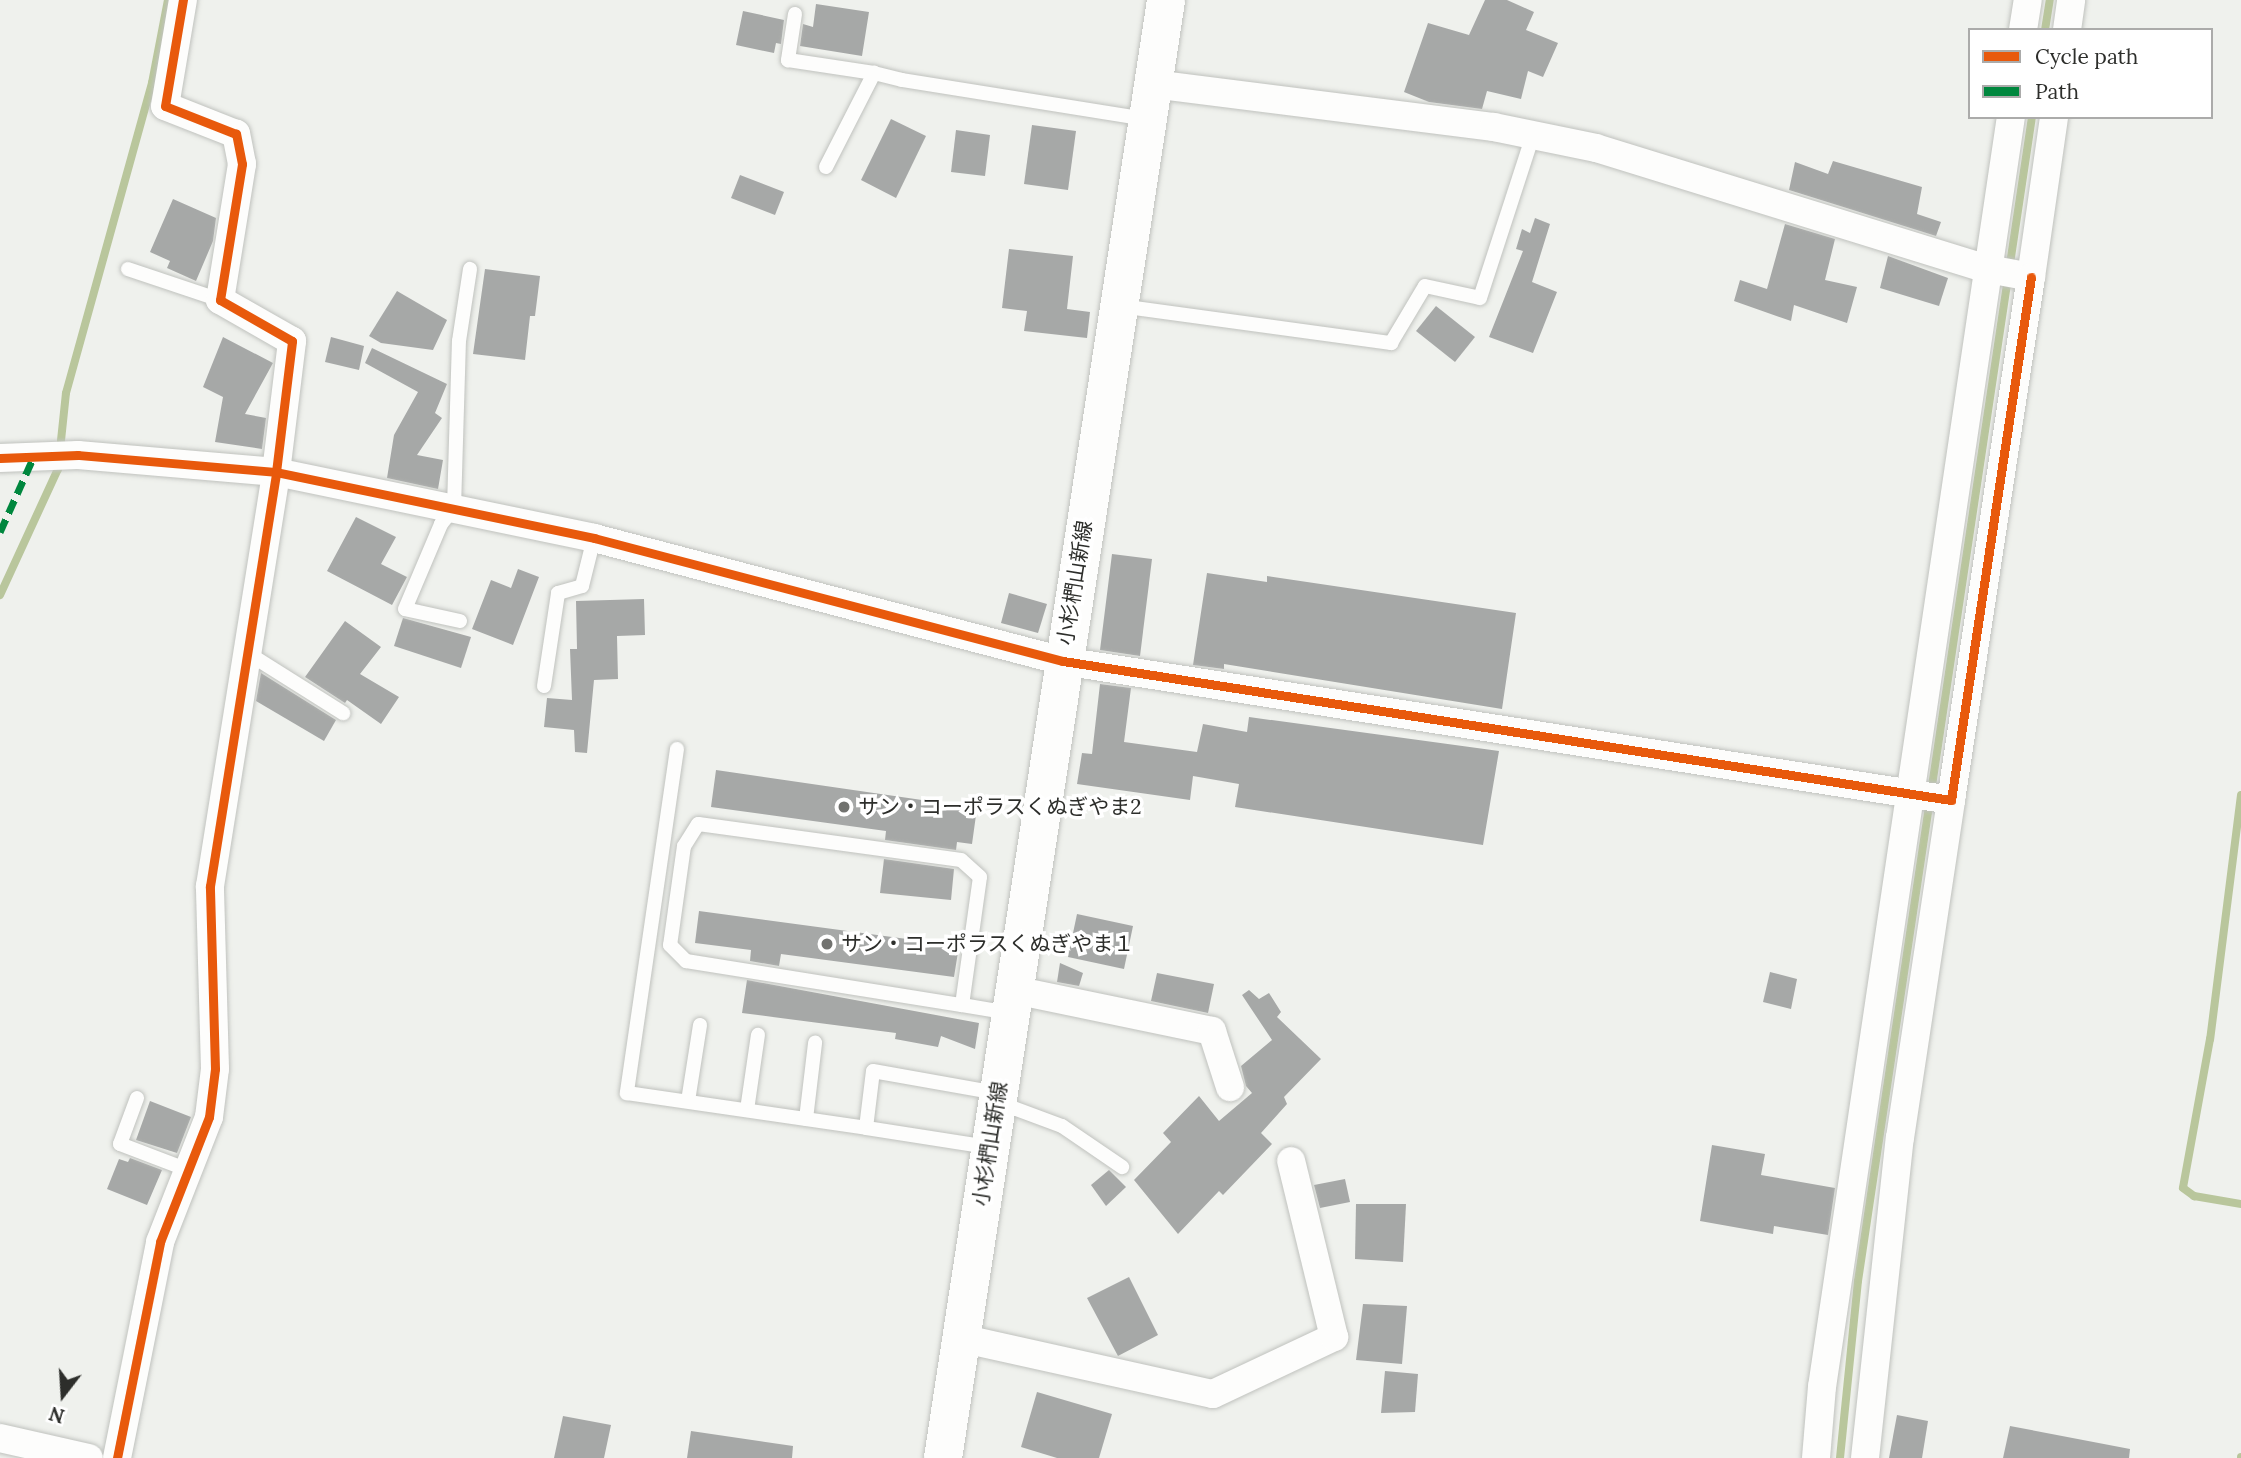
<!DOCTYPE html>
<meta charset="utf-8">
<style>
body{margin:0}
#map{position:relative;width:2241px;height:1458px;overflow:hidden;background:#eff1ed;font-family:Lora,"Noto Sans JP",serif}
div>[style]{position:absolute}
.stream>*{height:8px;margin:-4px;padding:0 4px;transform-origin:4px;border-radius:4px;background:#b9c69c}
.building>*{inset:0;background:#a6a8a7}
.roads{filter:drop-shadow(0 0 2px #c0c2be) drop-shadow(0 0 2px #c0c2be)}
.lane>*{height:14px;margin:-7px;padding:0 7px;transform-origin:7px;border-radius:7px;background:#fdfdfc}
.street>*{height:28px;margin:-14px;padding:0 14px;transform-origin:14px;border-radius:14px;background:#fdfdfc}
.secondary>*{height:38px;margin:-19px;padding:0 19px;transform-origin:19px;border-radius:19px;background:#fdfdfc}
.quiet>*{height:7px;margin-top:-3.5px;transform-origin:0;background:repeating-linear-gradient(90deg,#00873e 0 14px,transparent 0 21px)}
.cycleway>*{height:9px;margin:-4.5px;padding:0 4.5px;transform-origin:4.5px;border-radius:4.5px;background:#e8590c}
.dots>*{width:19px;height:19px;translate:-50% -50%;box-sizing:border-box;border:4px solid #fff;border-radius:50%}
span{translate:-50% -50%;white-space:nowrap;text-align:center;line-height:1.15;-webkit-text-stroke:7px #fff;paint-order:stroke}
.street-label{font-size:21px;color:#2d2e2b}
.poi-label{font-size:21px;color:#2d2e2b}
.left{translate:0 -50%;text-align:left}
.legend{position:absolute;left:1968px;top:28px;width:245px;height:91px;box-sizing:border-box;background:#fff;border:2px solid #ababaa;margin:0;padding:9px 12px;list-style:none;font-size:21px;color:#2d2e2b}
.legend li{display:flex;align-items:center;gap:14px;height:35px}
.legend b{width:35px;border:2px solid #ababaa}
.north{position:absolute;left:28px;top:1360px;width:70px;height:70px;-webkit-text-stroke:5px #fff;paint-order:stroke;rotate:197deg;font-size:19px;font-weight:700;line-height:28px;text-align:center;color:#2d2e2b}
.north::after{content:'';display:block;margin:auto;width:24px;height:32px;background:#2d2e2b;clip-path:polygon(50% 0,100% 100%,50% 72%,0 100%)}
</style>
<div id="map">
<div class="stream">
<div style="left:2045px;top:30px;width:30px;rotate:-81deg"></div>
<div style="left:0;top:595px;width:139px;rotate:-65.3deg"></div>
<div style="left:58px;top:469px;width:76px;rotate:-84deg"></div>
<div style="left:66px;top:393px;width:322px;rotate:-74.5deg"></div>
<div style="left:152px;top:83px;width:85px;rotate:-79.1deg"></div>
<div style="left:2241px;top:795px;width:246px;rotate:97.2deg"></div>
<div style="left:2210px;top:1039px;width:151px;rotate:100.3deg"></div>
<div style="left:2183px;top:1188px;width:14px;rotate:36deg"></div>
<div style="left:2194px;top:1196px;width:48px;rotate:9.7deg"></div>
<div style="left:1840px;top:1458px;width:178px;rotate:-84.2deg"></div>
<div style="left:1858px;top:1281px;width:1177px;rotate:-81.5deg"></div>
<div style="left:2241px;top:1458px;width:1px;rotate:-90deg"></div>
</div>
<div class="building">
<div style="clip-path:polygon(1485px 0,1507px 0,1534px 12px,1526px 30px,1558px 43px,1543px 77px,1528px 71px,1521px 99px,1487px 91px,1482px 109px,1429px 102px,1404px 92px,1428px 23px,1469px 35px)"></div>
<div style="clip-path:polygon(816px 4px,869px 12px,862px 56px,800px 46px,803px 24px,813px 27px)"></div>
<div style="clip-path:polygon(743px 11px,784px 20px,781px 44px,776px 43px,774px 53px,736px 45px)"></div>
<div style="clip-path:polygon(891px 119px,926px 136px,896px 198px,861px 180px)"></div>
<div style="clip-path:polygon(1032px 125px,1076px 131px,1068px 190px,1024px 184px)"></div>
<div style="clip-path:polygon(956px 130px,990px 135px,985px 176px,951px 172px)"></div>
<div style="clip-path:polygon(1833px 161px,1922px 187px,1917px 214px,1941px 222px,1936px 236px,1789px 190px,1795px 162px,1828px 174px)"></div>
<div style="clip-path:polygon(740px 175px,784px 192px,775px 215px,731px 198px)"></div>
<div style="clip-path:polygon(173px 199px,216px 218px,213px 241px,196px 281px,167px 268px,170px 261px,150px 252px)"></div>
<div style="clip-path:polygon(1535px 218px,1550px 224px,1532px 282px,1557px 292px,1533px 353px,1489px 337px,1523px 251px,1516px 249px,1522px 229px,1530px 233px)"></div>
<div style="clip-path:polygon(1785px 224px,1835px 239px,1825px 280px,1857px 287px,1847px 323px,1794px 305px,1791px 321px,1734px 301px,1740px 280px,1767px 289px)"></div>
<div style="clip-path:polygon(1009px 249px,1073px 256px,1067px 309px,1090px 312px,1087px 338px,1024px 331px,1027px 311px,1002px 308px)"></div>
<div style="clip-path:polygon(1888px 256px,1948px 278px,1939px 306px,1880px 288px)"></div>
<div style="clip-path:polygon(485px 269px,540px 276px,535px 316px,530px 316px,525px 360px,473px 354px)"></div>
<div style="clip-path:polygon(397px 291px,447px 320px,433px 350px,381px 343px,369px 336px)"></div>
<div style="clip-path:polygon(1436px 306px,1475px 337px,1455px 362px,1416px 331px)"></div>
<div style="clip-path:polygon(223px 337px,273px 363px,245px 414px,266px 418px,262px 449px,215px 442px,223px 397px,203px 387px)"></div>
<div style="clip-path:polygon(331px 337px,364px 346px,359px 370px,325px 362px)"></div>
<div style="clip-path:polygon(372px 348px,447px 384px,435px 413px,442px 418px,417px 455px,443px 460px,438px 489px,387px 478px,394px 435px,418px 392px,365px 363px)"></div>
<div style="clip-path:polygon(356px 517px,396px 537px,381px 564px,407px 577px,392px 605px,327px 571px)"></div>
<div style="clip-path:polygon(1112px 554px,1152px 559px,1140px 656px,1100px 650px)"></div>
<div style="clip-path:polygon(518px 569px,539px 577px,513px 645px,472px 629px,491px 580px,511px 588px)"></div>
<div style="clip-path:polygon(1207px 573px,1267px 582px,1267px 576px,1516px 613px,1502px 709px,1224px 664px,1224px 669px,1193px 665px)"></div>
<div style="clip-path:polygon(1009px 593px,1047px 604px,1038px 633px,1001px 623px)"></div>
<div style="clip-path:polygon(644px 599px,645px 635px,617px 636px,618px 679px,594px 680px,587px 753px,575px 752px,574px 730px,544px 727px,547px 698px,572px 700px,570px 649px,577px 649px,576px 601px)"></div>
<div style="clip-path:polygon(403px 618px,471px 637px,461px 668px,394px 646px)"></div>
<div style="clip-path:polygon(345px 621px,381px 647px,360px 674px,399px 697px,381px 724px,347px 700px,345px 703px,305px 677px)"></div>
<div style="clip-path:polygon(261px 673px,336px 720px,324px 741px,256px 701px)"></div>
<div style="clip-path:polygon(1100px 684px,1131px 688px,1124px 742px,1197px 752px,1203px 724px,1247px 732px,1249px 717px,1499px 751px,1483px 845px,1235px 807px,1239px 784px,1193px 776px,1190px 800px,1077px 784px,1082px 753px,1092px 754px)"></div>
<div style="clip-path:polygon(716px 770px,977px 808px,972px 844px,957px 842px,956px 850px,885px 840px,886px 831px,711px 807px)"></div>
<div style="clip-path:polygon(884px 859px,954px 869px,951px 900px,880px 893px)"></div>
<div style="clip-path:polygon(699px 911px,959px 946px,954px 977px,781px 954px,779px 966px,750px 961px,751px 950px,695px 943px)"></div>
<div style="clip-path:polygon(1077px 914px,1133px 926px,1124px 969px,1068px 957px)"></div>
<div style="clip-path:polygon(1060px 963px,1083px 973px,1079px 986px,1057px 982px)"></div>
<div style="clip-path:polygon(1770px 972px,1797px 979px,1791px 1009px,1763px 1002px)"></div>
<div style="clip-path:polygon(1157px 973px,1214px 984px,1208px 1013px,1151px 1001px)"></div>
<div style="clip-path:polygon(747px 980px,979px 1023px,975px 1049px,941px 1036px,938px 1047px,895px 1039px,896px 1033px,742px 1013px)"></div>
<div style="clip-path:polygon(1249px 990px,1259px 999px,1269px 993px,1281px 1012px,1277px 1017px,1321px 1059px,1284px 1097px,1287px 1104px,1261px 1133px,1272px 1144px,1223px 1195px,1219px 1191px,1178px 1234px,1134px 1180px,1171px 1142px,1163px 1133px,1199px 1096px,1219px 1121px,1252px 1093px,1246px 1086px,1241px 1066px,1272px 1040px,1242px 995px)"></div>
<div style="clip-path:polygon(150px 1101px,191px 1117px,177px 1153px,136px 1140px)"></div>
<div style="clip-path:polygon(1712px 1145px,1765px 1154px,1761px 1175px,1835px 1188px,1828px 1235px,1774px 1226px,1773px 1234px,1700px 1221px)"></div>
<div style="clip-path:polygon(130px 1158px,162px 1170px,147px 1205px,107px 1189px,119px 1159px,128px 1162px)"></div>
<div style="clip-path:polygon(1109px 1170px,1126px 1187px,1106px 1206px,1091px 1185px)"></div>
<div style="clip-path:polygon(1345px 1179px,1350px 1202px,1320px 1208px,1314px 1185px)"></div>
<div style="clip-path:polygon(1356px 1204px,1406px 1204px,1403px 1262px,1355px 1259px)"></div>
<div style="clip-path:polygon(1129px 1277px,1158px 1335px,1118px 1356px,1087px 1298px)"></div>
<div style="clip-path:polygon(1363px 1304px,1407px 1306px,1402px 1364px,1356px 1360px)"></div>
<div style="clip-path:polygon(1385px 1371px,1418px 1374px,1415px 1412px,1381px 1413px)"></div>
<div style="clip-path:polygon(1037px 1392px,1112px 1414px,1099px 1458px,1057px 1458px,1021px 1447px)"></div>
<div style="clip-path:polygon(1897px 1415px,1928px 1421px,1922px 1458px,1889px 1458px)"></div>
<div style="clip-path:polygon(563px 1416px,611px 1425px,604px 1458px,554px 1458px)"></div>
<div style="clip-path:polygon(2010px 1426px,2130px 1449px,2129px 1458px,2003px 1458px)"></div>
<div style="clip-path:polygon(691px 1431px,793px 1446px,792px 1458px,687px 1458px)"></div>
</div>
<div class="roads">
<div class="lane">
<div style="left:795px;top:14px;width:47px;rotate:98.7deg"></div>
<div style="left:788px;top:60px;width:87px;rotate:8.6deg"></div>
<div style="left:826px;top:167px;width:106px;rotate:-62.9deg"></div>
<div style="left:874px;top:73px;width:29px;rotate:14deg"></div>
<div style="left:902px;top:80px;width:247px;rotate:9.1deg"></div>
<div style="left:128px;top:269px;width:97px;rotate:18.6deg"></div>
<div style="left:1120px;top:306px;width:274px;rotate:7.8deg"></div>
<div style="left:1391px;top:343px;width:66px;rotate:-59.2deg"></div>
<div style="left:1425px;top:286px;width:56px;rotate:12.3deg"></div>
<div style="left:1480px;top:298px;width:171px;rotate:-72deg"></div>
<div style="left:460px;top:621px;width:56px;rotate:-167.7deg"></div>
<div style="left:405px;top:609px;width:92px;rotate:-67deg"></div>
<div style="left:441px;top:524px;width:21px;rotate:-51deg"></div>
<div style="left:454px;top:508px;width:167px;rotate:-88.3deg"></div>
<div style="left:459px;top:341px;width:73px;rotate:-81.3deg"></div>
<div style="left:246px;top:652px;width:115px;rotate:32.2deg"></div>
<div style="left:544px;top:686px;width:94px;rotate:-81.4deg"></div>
<div style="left:558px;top:593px;width:25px;rotate:-16deg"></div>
<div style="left:582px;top:586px;width:49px;rotate:-76deg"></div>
<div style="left:677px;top:749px;width:348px;rotate:98.3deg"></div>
<div style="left:627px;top:1093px;width:242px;rotate:8.3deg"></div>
<div style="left:962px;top:1005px;width:129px;rotate:-82deg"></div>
<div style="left:980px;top:877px;width:25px;rotate:-138deg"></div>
<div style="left:961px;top:860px;width:265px;rotate:-172.2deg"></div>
<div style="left:698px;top:824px;width:26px;rotate:122deg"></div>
<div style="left:684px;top:846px;width:100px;rotate:98deg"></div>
<div style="left:670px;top:945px;width:23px;rotate:45deg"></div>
<div style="left:686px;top:961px;width:279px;rotate:9.1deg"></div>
<div style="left:962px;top:1005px;width:49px;rotate:9.5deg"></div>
<div style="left:137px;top:1098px;width:49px;rotate:110.3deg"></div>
<div style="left:120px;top:1144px;width:73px;rotate:20.9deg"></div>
<div style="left:688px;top:1101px;width:77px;rotate:-81deg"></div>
<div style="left:1000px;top:1103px;width:66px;rotate:20.4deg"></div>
<div style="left:1062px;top:1126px;width:73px;rotate:34.3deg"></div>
<div style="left:747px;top:1110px;width:76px;rotate:-81.7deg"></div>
<div style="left:806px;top:1119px;width:77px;rotate:-83.2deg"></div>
<div style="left:988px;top:1147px;width:123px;rotate:-171.1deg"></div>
<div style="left:866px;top:1128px;width:57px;rotate:-83deg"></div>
<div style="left:873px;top:1071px;width:125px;rotate:10.1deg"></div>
</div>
<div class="street">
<div style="left:2023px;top:30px;width:30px;rotate:-81deg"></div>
<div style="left:2067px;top:30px;width:30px;rotate:-82deg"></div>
<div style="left:1153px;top:84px;width:344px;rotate:7.2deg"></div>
<div style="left:1494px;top:127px;width:104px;rotate:11.6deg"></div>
<div style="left:1596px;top:148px;width:410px;rotate:17.2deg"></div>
<div style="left:1988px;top:269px;width:44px;rotate:10.5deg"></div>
<div style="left:2031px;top:277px;width:162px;rotate:-81.8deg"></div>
<div style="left:0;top:458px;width:78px;rotate:-2.2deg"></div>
<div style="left:78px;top:455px;width:199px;rotate:4.9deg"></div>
<div style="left:276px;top:472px;width:325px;rotate:11.7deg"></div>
<div style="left:594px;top:538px;width:485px;rotate:14.7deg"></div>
<div style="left:1063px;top:661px;width:899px;rotate:8.9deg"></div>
<div style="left:1951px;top:800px;width:529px;rotate:-81.3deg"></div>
<div style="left:1014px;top:990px;width:202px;rotate:11.7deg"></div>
<div style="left:1212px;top:1031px;width:59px;rotate:72.2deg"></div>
<div style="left:960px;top:1338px;width:259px;rotate:12.5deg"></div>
<div style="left:1213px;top:1394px;width:134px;rotate:-25.2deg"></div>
<div style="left:1334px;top:1337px;width:181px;rotate:-103.7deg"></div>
<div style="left:0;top:1438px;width:91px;rotate:12.7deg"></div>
<div style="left:117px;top:1458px;width:220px;rotate:-78.7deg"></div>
<div style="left:160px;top:1242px;width:134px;rotate:-68.6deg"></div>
<div style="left:209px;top:1117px;width:48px;rotate:-82.9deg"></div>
<div style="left:215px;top:1069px;width:183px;rotate:-91.6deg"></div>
<div style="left:210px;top:886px;width:419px;rotate:-80.9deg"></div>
<div style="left:276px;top:472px;width:132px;rotate:-83deg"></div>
<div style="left:292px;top:341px;width:83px;rotate:-150.3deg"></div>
<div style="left:220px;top:300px;width:138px;rotate:-80.8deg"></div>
<div style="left:242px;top:164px;width:31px;rotate:-101deg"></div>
<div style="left:236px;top:134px;width:76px;rotate:-158.5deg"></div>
<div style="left:165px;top:106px;width:108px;rotate:-80.4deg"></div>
<div style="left:1816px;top:1458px;width:71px;rotate:-85.2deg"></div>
<div style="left:1822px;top:1387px;width:1284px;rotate:-81.54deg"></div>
<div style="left:1865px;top:1458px;width:322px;rotate:-83.8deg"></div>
<div style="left:1900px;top:1138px;width:342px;rotate:-81.4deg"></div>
</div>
<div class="secondary">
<div style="left:943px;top:1458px;width:1475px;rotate:-81.3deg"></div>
</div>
</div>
<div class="quiet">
<div style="left:0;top:532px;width:83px;rotate:-65.9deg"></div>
</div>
<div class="cycleway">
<div style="left:0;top:458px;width:78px;rotate:-2.2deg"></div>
<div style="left:78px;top:455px;width:199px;rotate:4.9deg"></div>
<div style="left:276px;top:472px;width:325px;rotate:11.7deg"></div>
<div style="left:594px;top:538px;width:485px;rotate:14.7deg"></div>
<div style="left:1063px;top:661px;width:899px;rotate:8.9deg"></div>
<div style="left:1951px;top:800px;width:529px;rotate:-81.3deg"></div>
<div style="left:117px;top:1458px;width:220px;rotate:-78.7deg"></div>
<div style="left:160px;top:1242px;width:134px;rotate:-68.6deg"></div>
<div style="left:209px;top:1117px;width:48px;rotate:-82.9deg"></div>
<div style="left:215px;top:1069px;width:183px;rotate:-91.6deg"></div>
<div style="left:210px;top:886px;width:419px;rotate:-80.9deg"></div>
<div style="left:276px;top:472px;width:132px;rotate:-83deg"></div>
<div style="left:292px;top:341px;width:83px;rotate:-150.3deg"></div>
<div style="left:220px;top:300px;width:138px;rotate:-80.8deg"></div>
<div style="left:242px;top:164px;width:31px;rotate:-101deg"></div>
<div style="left:236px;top:134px;width:76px;rotate:-158.5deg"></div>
<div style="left:165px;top:106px;width:108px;rotate:-80.4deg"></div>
</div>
<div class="dots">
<div style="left:844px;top:807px;background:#71726f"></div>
<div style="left:827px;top:944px;background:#71726f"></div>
</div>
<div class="street-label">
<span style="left:1075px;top:583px;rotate:-81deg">小杉椚山新線</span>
<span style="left:990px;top:1144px;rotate:-81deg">小杉椚山新線</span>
</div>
<div class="poi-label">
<span class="left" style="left:858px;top:807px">サン・コーポラスくぬぎやま2</span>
<span class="left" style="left:841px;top:944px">サン・コーポラスくぬぎやま１</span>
</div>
<ul class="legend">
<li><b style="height:9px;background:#e8590c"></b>Cycle path</li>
<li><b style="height:9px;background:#00873e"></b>Path</li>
</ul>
<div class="north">N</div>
</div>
